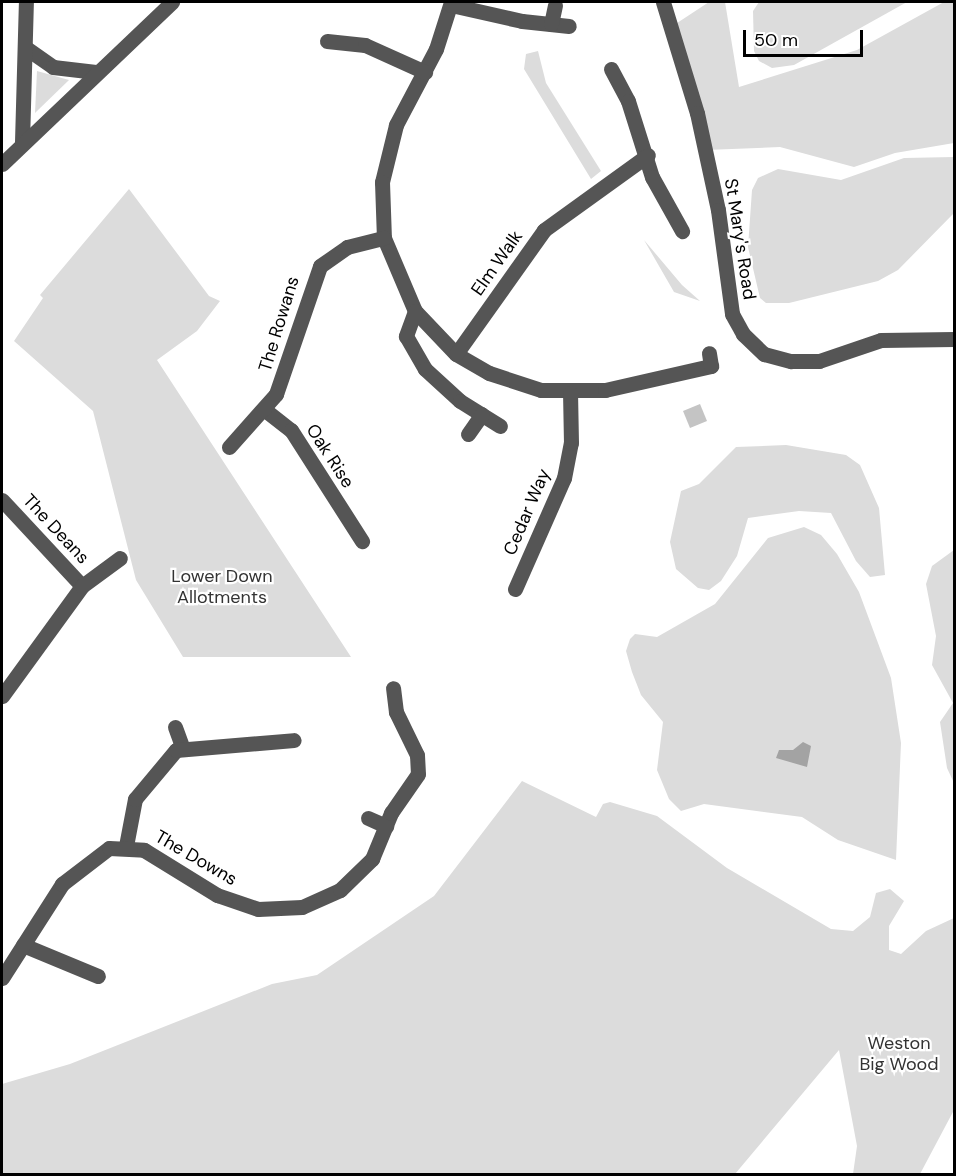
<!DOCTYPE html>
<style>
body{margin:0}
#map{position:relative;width:956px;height:1176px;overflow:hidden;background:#fff;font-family:"DM Sans",sans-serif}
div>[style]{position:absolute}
.green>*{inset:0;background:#dcdcdc}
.water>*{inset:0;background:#a3a3a3}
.building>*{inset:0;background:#c4c4c4}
.minor>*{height:15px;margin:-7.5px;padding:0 7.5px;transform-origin:7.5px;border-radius:7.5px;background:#555}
span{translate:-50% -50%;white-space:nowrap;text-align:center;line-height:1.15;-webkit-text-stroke:4.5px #fff;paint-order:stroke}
.street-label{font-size:18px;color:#000}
.park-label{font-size:18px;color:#333}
.frame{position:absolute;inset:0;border:3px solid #000;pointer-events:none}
.scale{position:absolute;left:743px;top:30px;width:120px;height:27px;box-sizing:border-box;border:3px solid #000;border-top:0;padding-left:8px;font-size:18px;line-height:21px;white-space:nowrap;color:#000;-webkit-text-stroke:4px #fff;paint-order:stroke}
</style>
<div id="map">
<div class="green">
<div style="clip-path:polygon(709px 2px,725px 2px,739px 87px,857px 50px,944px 2px,954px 2px,954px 143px,895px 153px,854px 167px,780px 147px,706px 150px,671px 27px)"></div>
<div style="clip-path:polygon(759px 2px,907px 2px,794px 65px,772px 68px,759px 61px,754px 51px,753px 11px)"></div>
<div style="clip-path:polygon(538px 51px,546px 83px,601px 171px,591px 179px,524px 69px,526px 54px)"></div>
<div style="clip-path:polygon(37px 71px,69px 80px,35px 113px)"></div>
<div style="clip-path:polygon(954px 157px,954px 213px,898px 270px,878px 281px,789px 303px,766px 303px,760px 298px,748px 247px,752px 190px,758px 178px,778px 169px,841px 180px,904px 158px)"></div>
<div style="clip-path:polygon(129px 189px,209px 296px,220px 301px,197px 331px,157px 360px,351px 657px,183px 657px,136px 580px,93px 411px,14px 341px,43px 298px,40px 295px)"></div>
<div style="clip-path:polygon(644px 240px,682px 285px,700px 301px,674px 292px)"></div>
<div style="clip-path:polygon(786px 445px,846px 455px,860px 465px,879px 508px,885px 575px,870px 577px,856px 561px,831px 513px,799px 511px,748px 518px,737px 556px,721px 581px,709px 590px,698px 588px,676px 569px,670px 542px,681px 491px,699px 484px,736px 447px)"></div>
<div style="clip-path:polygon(804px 527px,821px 535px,837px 554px,859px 592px,891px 678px,901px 743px,896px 860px,838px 840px,802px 817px,704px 804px,681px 811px,669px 799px,657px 770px,663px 722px,641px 695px,632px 672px,626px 651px,630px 639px,635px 634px,657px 637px,715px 604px,768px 538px)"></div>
<div style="clip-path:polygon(954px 550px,954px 783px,947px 768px,940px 722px,953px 703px,932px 665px,936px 636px,926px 584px,932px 566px)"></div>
<div style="clip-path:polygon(522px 781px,596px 817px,603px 804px,610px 802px,657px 816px,727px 868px,831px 929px,853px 931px,870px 917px,876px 893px,890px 889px,904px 901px,889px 926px,889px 950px,901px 954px,926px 931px,954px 918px,954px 1110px,920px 1174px,853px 1174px,857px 1146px,839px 1050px,735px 1174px,2px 1174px,2px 1084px,70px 1064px,272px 984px,317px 975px,434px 896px)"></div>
</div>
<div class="water">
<div style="clip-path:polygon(803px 742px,811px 746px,807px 767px,776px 758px,779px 750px,793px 750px)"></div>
</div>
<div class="building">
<div style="clip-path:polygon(700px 404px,707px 421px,690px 428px,683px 411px)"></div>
</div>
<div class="minor">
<div style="left:451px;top:2px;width:49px;rotate:107.7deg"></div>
<div style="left:436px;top:49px;width:86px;rotate:117.8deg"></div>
<div style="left:396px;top:125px;width:59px;rotate:103.8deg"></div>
<div style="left:382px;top:182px;width:56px;rotate:88deg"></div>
<div style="left:384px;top:238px;width:79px;rotate:67deg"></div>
<div style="left:415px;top:311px;width:59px;rotate:46.4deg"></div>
<div style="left:456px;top:354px;width:38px;rotate:30deg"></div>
<div style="left:489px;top:373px;width:55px;rotate:18.1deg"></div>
<div style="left:541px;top:390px;width:64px"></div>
<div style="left:605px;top:390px;width:109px;rotate:-12.8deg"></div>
<div style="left:711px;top:366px;width:13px;rotate:-99deg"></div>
<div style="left:663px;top:2px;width:116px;rotate:73deg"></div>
<div style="left:697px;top:113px;width:99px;rotate:77.8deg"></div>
<div style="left:718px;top:210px;width:105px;rotate:82.3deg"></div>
<div style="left:732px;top:314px;width:23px;rotate:61deg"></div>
<div style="left:743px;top:334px;width:29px;rotate:44deg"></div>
<div style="left:764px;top:354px;width:28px;rotate:15deg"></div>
<div style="left:791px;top:361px;width:28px"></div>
<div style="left:819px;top:361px;width:65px;rotate:-18.7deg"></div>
<div style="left:881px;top:340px;width:73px;rotate:-0.8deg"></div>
<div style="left:451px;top:5px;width:73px;rotate:12.7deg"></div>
<div style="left:522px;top:21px;width:47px;rotate:6.1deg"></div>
<div style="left:551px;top:24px;width:19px;rotate:-78deg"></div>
<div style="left:327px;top:41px;width:38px;rotate:6deg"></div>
<div style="left:365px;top:45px;width:66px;rotate:24.2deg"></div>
<div style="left:26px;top:48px;width:33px;rotate:35deg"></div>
<div style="left:53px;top:67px;width:43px;rotate:6.6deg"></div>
<div style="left:611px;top:69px;width:36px;rotate:62deg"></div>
<div style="left:628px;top:101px;width:80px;rotate:72.5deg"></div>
<div style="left:652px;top:177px;width:62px;rotate:60.9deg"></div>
<div style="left:22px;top:142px;width:140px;rotate:-88.4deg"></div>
<div style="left:2px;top:164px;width:235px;rotate:-43.6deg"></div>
<div style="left:415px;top:311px;width:27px;rotate:110deg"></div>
<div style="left:406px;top:336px;width:38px;rotate:60deg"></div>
<div style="left:425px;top:369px;width:47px;rotate:42.4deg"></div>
<div style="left:460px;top:401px;width:47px;rotate:32deg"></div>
<div style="left:456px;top:354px;width:152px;rotate:-54.6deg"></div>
<div style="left:544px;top:230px;width:128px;rotate:-35.8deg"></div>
<div style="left:265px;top:410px;width:33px;rotate:38deg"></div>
<div style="left:291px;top:430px;width:132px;rotate:57.4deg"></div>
<div style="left:468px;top:434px;width:24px;rotate:-55deg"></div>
<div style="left:229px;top:447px;width:71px;rotate:-48.4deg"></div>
<div style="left:276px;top:394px;width:135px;rotate:-71deg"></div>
<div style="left:320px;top:266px;width:33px;rotate:-35deg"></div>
<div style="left:347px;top:247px;width:38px;rotate:-14deg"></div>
<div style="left:2px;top:500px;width:117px;rotate:47.1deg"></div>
<div style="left:82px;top:586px;width:136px;rotate:126deg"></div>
<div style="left:82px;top:586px;width:47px;rotate:-36.4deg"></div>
<div style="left:515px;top:589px;width:121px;rotate:-66.2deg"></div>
<div style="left:564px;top:478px;width:36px;rotate:-79deg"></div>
<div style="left:571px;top:443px;width:50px;rotate:-91.1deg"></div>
<div style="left:175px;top:727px;width:20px;rotate:70deg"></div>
<div style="left:368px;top:818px;width:20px;rotate:24deg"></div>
<div style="left:126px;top:846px;width:48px;rotate:-79.2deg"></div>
<div style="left:135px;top:799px;width:64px;rotate:-50.1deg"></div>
<div style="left:176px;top:750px;width:118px;rotate:-4.8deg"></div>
<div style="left:23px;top:945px;width:81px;rotate:22.5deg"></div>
<div style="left:2px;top:978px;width:112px;rotate:-57.4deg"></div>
<div style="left:62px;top:884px;width:59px;rotate:-37.5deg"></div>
<div style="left:109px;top:848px;width:35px;rotate:3deg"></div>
<div style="left:144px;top:850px;width:86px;rotate:31.7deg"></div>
<div style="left:217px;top:895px;width:43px;rotate:18.9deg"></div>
<div style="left:258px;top:909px;width:44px;rotate:-2.6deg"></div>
<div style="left:302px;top:907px;width:42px;rotate:-24.1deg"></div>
<div style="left:340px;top:890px;width:45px;rotate:-44.1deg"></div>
<div style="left:372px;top:859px;width:50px;rotate:-67.6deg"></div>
<div style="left:391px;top:813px;width:47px;rotate:-55.3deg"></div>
<div style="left:418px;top:774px;width:19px;rotate:-93deg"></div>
<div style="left:417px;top:755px;width:48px;rotate:-116deg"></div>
<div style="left:396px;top:712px;width:24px;rotate:-97deg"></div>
</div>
<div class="street-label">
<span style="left:740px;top:239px;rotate:81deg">St Mary's Road</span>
<span style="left:497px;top:263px;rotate:-55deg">Elm Walk</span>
<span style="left:279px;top:324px;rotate:-73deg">The Rowans</span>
<span style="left:330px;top:456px;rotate:57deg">Oak Rise</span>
<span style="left:527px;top:512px;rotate:-67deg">Cedar Way</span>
<span style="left:56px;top:529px;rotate:47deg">The Deans</span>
<span style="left:196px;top:858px;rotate:30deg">The Downs</span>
</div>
<div class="park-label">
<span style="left:222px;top:587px">Lower Down<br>Allotments</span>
<span style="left:899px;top:1054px">Weston<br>Big Wood</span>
</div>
<div class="frame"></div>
<div class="scale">50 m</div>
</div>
